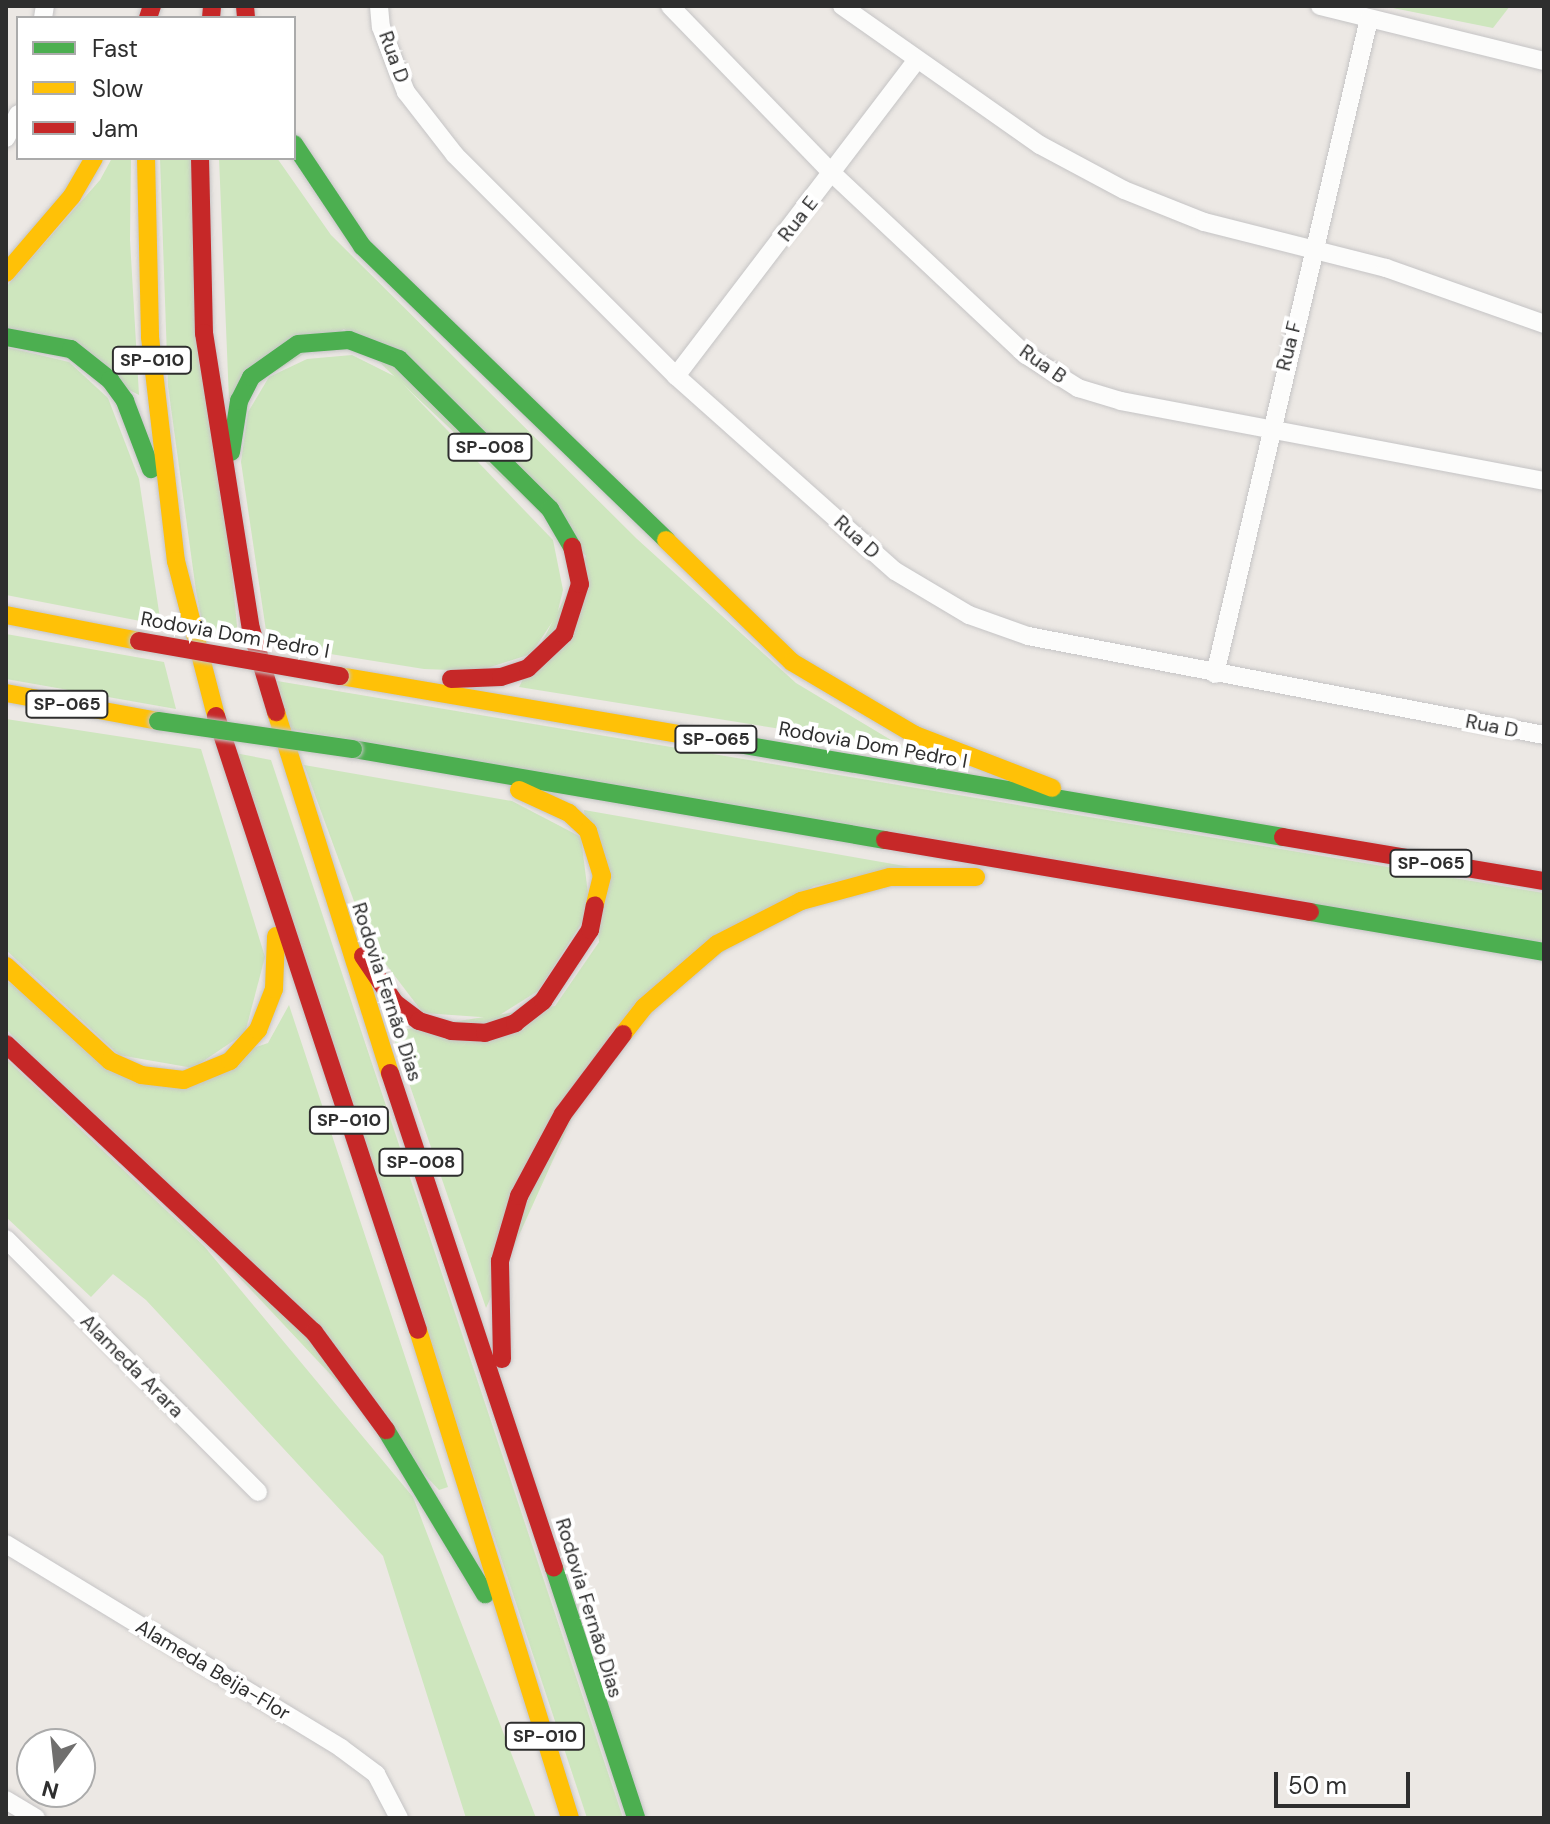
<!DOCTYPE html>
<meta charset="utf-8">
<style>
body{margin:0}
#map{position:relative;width:1550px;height:1824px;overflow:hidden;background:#ece8e4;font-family:"DM Sans",sans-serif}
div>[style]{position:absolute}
.green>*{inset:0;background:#cee6be}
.roads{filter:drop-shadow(0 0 2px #c5c4c5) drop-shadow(0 0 2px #c5c4c5)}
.street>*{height:18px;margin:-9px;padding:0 9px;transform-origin:9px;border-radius:9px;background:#fcfcfb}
.fast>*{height:18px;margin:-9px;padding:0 9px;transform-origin:9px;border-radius:9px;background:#4caf50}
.slow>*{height:18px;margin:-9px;padding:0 9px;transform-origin:9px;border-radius:9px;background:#ffc107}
.jam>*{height:18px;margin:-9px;padding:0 9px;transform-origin:9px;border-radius:9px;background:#c62828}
.bridges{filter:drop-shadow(0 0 2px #c6c5c4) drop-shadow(0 0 2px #c6c5c4)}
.fast-bridge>*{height:18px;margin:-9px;padding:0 9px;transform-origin:9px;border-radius:9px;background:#4caf50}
.jam-bridge>*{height:18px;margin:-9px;padding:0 9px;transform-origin:9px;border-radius:9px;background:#c62828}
span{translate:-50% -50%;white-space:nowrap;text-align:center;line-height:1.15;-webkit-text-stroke:8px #fff;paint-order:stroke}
.shield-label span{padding:2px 6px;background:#fff;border:2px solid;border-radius:6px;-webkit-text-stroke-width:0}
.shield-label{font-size:18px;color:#2e2e2e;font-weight:700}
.street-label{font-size:20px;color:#2e2e2e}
.frame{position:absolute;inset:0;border:8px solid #2e2e2e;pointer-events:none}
.legend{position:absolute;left:16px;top:16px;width:280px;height:144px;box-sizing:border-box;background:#fff;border:2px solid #ababab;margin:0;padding:10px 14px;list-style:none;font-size:24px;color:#2e2e2e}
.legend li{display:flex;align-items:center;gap:16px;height:40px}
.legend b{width:40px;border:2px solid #ababab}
.north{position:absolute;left:16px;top:1728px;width:80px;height:80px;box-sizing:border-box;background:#fff;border:2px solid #ababab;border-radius:50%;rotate:195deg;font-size:22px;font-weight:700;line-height:32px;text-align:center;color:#2e2e2e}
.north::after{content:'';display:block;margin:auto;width:28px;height:36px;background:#706f6e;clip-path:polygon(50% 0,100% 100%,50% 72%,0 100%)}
.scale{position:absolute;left:1274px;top:1772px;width:136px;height:36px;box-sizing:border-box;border:4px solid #2e2e2e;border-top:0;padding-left:10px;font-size:24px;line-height:28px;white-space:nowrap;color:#2e2e2e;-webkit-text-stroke:6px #fff;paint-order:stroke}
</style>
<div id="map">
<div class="green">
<div style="clip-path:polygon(1383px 6px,1510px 6px,1493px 28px)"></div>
<div style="clip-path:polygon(112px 158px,131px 158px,130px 240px,139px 395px,6px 328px,6px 287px,100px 180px)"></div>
<div style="clip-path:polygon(160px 158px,194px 158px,238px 637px,204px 632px,196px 591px,168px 386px)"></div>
<div style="clip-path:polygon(219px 158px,277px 158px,331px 235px,637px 539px,796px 683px,906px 749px,519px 687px,586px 556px,344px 329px,229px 400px)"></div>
<div style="clip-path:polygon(6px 347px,69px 362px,108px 398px,139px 479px,161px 625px,6px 595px)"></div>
<div style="clip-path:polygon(352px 355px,396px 377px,553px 540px,563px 590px,557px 615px,531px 654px,478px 671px,424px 669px,268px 644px,241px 462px,248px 412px,269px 377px,307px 359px)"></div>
<div style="clip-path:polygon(6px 634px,164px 662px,176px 709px,6px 679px)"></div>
<div style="clip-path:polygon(277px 681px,1544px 893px,1544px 944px,289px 729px)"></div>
<div style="clip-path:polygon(6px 719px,201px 749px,265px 957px,245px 1033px,193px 1068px,119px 1055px,6px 950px)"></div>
<div style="clip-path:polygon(235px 753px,271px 760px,623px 1818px,587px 1818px)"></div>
<div style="clip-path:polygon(304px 765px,512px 801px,581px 837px,590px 910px,538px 991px,495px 1018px,423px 1013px,369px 942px)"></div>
<div style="clip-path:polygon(584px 810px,910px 867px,814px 886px,610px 1034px,486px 1308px,382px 1004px,407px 1029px,555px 1006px,599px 942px)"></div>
<div style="clip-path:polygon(6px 980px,142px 1085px,268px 1043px,289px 1005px,448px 1487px,439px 1490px,6px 1029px)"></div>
<div style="clip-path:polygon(6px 1059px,204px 1246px,413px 1497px,536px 1818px,466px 1818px,383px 1556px,146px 1300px,113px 1274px,91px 1297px,6px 1217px)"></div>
</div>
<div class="roads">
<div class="street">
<div style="left:379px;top:6px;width:21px;rotate:85deg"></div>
<div style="left:381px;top:27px;width:70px;rotate:69deg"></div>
<div style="left:406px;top:92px;width:80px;rotate:52.1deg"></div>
<div style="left:455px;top:155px;width:313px;rotate:45deg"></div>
<div style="left:676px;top:376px;width:293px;rotate:41.7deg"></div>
<div style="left:895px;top:571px;width:86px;rotate:30.7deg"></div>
<div style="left:969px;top:615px;width:63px;rotate:19.6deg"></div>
<div style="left:1028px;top:636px;width:525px;rotate:10.86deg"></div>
<div style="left:670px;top:6px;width:234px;rotate:45.9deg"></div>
<div style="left:833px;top:174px;width:265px;rotate:43.2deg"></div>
<div style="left:1026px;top:355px;width:62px;rotate:32.4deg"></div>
<div style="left:1078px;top:388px;width:45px;rotate:16.8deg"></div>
<div style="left:1121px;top:401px;width:430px;rotate:10.7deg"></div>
<div style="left:842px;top:6px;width:242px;rotate:35.1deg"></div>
<div style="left:1040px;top:145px;width:95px;rotate:28.2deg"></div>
<div style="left:1124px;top:190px;width:86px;rotate:21.8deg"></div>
<div style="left:1204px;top:222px;width:188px;rotate:14.2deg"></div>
<div style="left:1386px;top:268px;width:168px;rotate:19.5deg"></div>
<div style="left:1320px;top:6px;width:231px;rotate:13.8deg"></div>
<div style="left:43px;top:18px;width:12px;rotate:-81deg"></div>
<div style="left:6px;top:138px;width:27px;rotate:-63deg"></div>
<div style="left:676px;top:376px;width:397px;rotate:-52.7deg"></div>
<div style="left:1215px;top:674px;width:673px;rotate:-76.77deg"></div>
<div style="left:6px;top:1239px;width:357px;rotate:45.1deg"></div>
<div style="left:6px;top:1544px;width:392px;rotate:31.3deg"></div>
<div style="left:341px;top:1748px;width:44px;rotate:36.6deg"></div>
<div style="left:376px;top:1774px;width:50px;rotate:62.4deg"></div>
<div style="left:6px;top:1800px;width:35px;rotate:31deg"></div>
</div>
<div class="fast">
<div style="left:294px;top:144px;width:123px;rotate:56.3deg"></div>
<div style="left:362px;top:246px;width:423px;rotate:44deg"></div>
<div style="left:6px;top:337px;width:66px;rotate:10.5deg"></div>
<div style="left:71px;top:349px;width:50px;rotate:38.5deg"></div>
<div style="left:110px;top:380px;width:26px;rotate:54deg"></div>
<div style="left:125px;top:401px;width:73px;rotate:69.1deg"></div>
<div style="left:231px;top:452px;width:52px;rotate:-81.1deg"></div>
<div style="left:239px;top:401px;width:27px;rotate:-63deg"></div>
<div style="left:251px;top:377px;width:57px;rotate:-35.1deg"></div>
<div style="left:298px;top:344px;width:51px;rotate:-4.5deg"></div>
<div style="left:349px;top:340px;width:53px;rotate:20.8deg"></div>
<div style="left:399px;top:359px;width:213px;rotate:44.8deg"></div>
<div style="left:550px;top:509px;width:44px;rotate:59.9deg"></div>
<div style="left:703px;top:738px;width:588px;rotate:9.69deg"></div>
<div style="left:353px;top:749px;width:540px;rotate:9.71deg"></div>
<div style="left:1310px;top:912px;width:237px;rotate:9.7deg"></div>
<div style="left:386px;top:1430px;width:192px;rotate:58.9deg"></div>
<div style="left:554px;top:1568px;width:263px;rotate:71.8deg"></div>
</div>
<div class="slow">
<div style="left:146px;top:158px;width:179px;rotate:88.7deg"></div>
<div style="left:150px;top:337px;width:226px;rotate:83.4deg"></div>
<div style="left:176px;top:561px;width:160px;rotate:75.5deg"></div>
<div style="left:6px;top:273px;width:101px;rotate:-49.4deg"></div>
<div style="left:72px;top:196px;width:44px;rotate:-59.9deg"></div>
<div style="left:666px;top:540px;width:175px;rotate:44.1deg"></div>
<div style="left:792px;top:662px;width:143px;rotate:30.7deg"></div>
<div style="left:915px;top:735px;width:147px;rotate:21.1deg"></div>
<div style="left:6px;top:615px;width:136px;rotate:11.1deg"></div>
<div style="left:340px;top:676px;width:368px;rotate:9.7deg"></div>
<div style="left:6px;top:693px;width:155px;rotate:10.4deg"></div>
<div style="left:276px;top:712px;width:379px;rotate:72.5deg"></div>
<div style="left:519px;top:790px;width:55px;rotate:24.7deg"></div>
<div style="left:569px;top:813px;width:26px;rotate:43deg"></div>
<div style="left:588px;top:831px;width:47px;rotate:72.7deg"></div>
<div style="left:602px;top:876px;width:30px;rotate:104deg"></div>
<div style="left:6px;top:966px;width:141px;rotate:42.4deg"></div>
<div style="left:110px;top:1061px;width:34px;rotate:24deg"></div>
<div style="left:141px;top:1075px;width:43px;rotate:6.6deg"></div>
<div style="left:184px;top:1080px;width:50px;rotate:-22.4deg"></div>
<div style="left:230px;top:1061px;width:42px;rotate:-47.9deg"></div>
<div style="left:258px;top:1030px;width:44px;rotate:-68.7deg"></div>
<div style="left:274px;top:989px;width:53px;rotate:-87.8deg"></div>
<div style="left:623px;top:1034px;width:34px;rotate:-52deg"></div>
<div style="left:644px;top:1007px;width:96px;rotate:-40.8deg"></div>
<div style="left:717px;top:944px;width:94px;rotate:-27.1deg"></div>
<div style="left:801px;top:901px;width:92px;rotate:-15.1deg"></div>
<div style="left:890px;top:877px;width:86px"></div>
<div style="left:418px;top:1330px;width:511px;rotate:72.7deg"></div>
</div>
<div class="jam">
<div style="left:245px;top:6px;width:12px;rotate:85deg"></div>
<div style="left:148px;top:18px;width:13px;rotate:-72deg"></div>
<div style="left:211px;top:18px;width:12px;rotate:-85deg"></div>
<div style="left:200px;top:158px;width:175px;rotate:88.7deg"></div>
<div style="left:204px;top:333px;width:300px;rotate:81deg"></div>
<div style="left:251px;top:629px;width:87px;rotate:73.2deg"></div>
<div style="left:451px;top:679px;width:50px;rotate:-2.3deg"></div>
<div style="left:501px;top:677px;width:28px;rotate:-18deg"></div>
<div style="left:528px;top:668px;width:50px;rotate:-43.4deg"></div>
<div style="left:564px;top:634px;width:52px;rotate:-72.3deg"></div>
<div style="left:580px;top:584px;width:38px;rotate:-102deg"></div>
<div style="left:216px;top:716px;width:646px;rotate:71.79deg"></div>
<div style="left:1283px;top:837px;width:265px;rotate:9.6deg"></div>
<div style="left:885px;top:840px;width:431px;rotate:9.6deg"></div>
<div style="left:363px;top:956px;width:57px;rotate:55.8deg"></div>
<div style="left:395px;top:1003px;width:30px;rotate:37deg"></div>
<div style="left:419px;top:1021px;width:34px;rotate:17deg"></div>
<div style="left:451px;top:1031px;width:34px;rotate:3deg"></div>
<div style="left:485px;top:1033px;width:32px;rotate:-18deg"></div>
<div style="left:515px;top:1023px;width:36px;rotate:-38deg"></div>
<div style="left:543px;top:1001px;width:85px;rotate:-56.5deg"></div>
<div style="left:590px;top:930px;width:25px;rotate:-79deg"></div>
<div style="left:6px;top:1044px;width:422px;rotate:43.1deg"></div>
<div style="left:314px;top:1332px;width:122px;rotate:53.7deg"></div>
<div style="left:390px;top:1073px;width:521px;rotate:71.67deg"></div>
<div style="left:502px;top:1359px;width:98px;rotate:-91.2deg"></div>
<div style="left:500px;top:1261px;width:68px;rotate:-73.7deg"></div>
<div style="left:519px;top:1196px;width:93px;rotate:-61.8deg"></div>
<div style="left:563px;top:1114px;width:100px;rotate:-53.1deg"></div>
</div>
</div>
<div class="bridges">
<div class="fast-bridge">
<div style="left:158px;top:721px;width:197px;rotate:8.2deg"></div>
</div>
<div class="jam-bridge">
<div style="left:139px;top:641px;width:204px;rotate:9.9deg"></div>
</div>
</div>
<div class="shield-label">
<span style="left:152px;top:360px">SP-010</span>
<span style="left:490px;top:447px">SP-008</span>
<span style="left:67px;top:704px">SP-065</span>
<span style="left:716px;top:739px">SP-065</span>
<span style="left:1431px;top:863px">SP-065</span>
<span style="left:349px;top:1120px">SP-010</span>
<span style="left:421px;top:1162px">SP-008</span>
<span style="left:545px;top:1736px">SP-010</span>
</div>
<div class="street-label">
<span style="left:394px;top:57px;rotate:70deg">Rua D</span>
<span style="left:798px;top:219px;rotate:-52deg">Rua E</span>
<span style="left:1289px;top:346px;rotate:-76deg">Rua F</span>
<span style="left:1043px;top:364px;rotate:35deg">Rua B</span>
<span style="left:857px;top:537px;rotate:42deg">Rua D</span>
<span style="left:235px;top:635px;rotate:10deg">Rodovia Dom Pedro I</span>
<span style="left:1492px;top:726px;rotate:11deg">Rua D</span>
<span style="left:873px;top:745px;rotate:10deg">Rodovia Dom Pedro I</span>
<span style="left:387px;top:992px;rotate:72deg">Rodovia Fernão Dias</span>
<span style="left:132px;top:1366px;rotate:45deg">Alameda Arara</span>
<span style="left:589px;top:1608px;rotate:73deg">Rodovia Fernão Dias</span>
<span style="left:213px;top:1670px;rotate:31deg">Alameda Beija-Flor</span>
</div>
<div class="frame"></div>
<ul class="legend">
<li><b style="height:10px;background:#4caf50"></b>Fast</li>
<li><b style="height:10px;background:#ffc107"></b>Slow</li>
<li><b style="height:10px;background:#c62828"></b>Jam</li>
</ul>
<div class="north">N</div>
<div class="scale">50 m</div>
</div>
